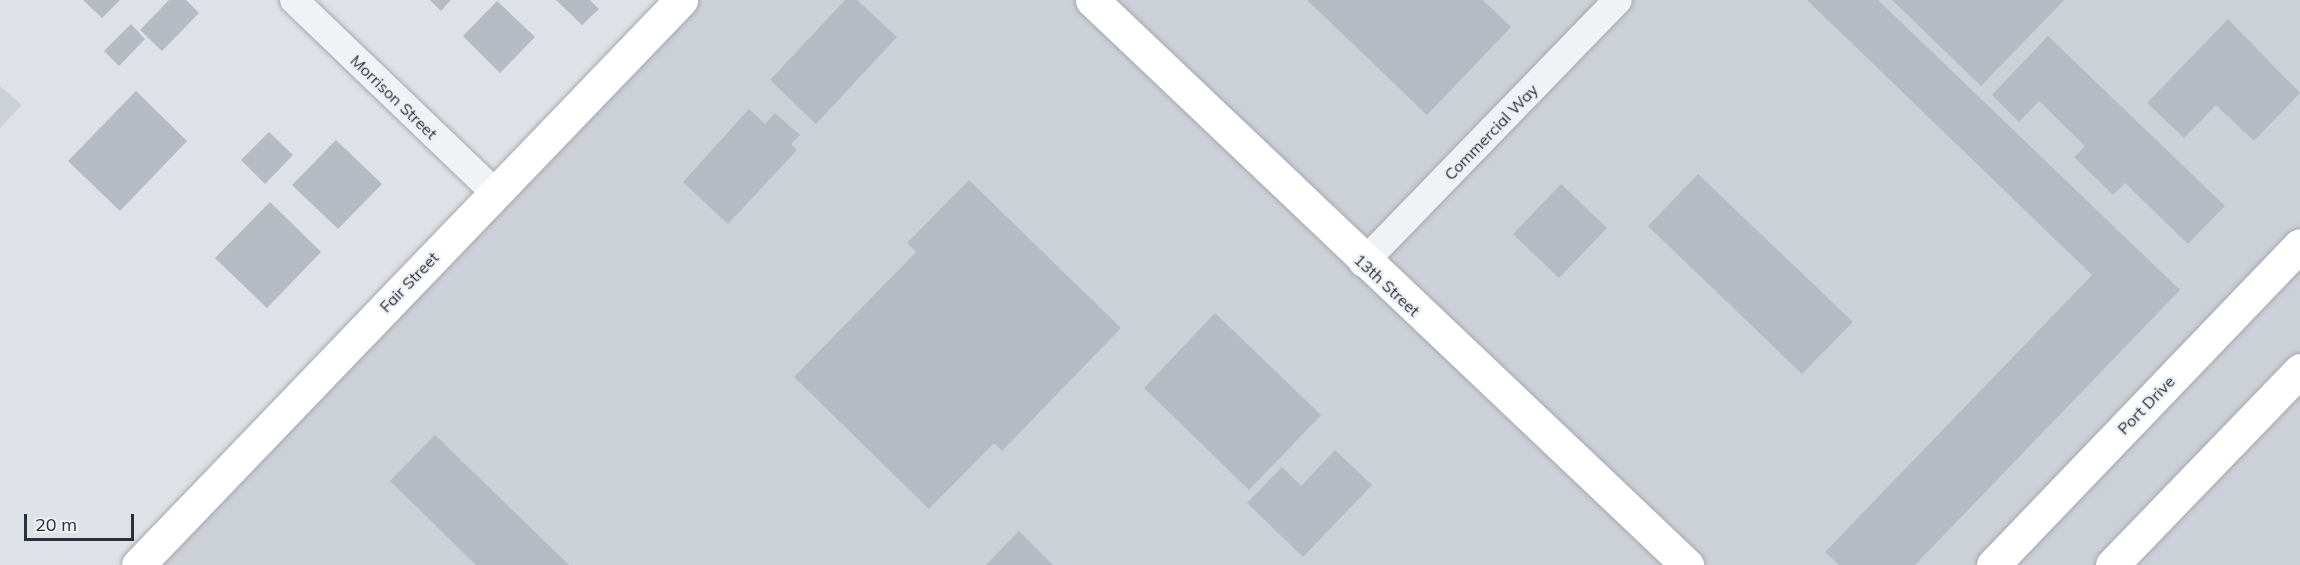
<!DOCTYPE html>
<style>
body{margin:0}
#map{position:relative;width:2300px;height:565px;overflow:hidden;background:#dee1e6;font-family:Mulish,sans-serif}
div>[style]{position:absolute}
.built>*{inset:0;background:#ccd1d7}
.building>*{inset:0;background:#b5bbc2}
.roads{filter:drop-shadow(0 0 2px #a4a8af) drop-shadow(0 0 2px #a4a8af)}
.street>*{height:28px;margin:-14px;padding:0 14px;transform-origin:14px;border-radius:14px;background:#f0f2f5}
.secondary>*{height:33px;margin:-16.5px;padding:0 16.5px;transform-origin:16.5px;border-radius:16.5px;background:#fff}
span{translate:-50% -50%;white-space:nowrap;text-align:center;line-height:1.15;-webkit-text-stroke:4.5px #edf0f4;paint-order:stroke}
.street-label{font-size:16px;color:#28303b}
.scale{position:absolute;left:24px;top:514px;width:110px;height:27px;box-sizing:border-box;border:3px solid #28303b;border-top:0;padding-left:8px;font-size:18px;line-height:21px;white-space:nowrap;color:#28303b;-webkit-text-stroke:4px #edf0f4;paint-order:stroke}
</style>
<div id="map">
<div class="built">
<div style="clip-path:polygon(681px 0,2300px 0,2300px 565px,138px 565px)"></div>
<div style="clip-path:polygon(0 86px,22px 105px,0 128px)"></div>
</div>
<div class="building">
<div style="clip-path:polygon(83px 0,120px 0,102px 18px)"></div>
<div style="clip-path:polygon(169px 0,186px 0,199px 13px,162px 51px,140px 30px)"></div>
<div style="clip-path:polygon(430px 0,451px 0,441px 11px)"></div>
<div style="clip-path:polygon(556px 0,590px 0,599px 9px,582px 25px)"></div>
<div style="clip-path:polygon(845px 0,857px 0,897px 37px,816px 124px,770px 80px)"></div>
<div style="clip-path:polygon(1307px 0,1483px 0,1511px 27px,1427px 115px)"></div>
<div style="clip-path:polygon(1807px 0,1878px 0,2180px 290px,1915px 565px,1839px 565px,1825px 552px,2092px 275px)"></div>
<div style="clip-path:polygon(1892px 0,2064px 0,1981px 86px)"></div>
<div style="clip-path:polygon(497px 1px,535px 37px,500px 73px,463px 36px)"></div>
<div style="clip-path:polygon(2228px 19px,2300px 93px,2254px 141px,2216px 105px,2184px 138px,2147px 103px)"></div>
<div style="clip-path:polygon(131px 24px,145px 39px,119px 66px,104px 51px)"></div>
<div style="clip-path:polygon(2048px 36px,2225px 206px,2188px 244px,2125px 183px,2113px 195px,2074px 157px,2085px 146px,2039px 101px,2019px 122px,1992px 95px)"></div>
<div style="clip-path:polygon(136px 91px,187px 141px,120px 211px,68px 161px)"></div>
<div style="clip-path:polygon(749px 109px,765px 124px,775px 113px,800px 135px,791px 144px,797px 150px,728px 224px,683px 182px)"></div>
<div style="clip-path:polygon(269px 132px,293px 155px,265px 184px,241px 160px)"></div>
<div style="clip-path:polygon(336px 140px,382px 184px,338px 229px,292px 185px)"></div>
<div style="clip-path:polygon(1698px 174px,1853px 322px,1802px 374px,1648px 226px)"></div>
<div style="clip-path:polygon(969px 180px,1121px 328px,1002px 451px,994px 443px,929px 509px,794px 377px,916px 252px,907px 243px)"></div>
<div style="clip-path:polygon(1561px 184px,1607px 228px,1559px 278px,1513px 234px)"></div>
<div style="clip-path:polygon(270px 202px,321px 252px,267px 308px,215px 258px)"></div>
<div style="clip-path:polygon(1215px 313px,1321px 415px,1249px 490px,1144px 388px)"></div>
<div style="clip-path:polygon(435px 435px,569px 565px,476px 565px,390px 481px)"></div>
<div style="clip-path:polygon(1335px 450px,1372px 485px,1303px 557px,1247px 503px,1282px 467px,1301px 486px)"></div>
<div style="clip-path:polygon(1019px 531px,1053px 565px,986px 565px)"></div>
</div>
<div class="roads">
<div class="street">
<div style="left:294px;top:0;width:279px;rotate:43.8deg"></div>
<div style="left:1363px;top:263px;width:366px;rotate:-45.9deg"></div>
</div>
<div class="secondary">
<div style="left:1092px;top:0;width:821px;rotate:43.52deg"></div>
<div style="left:138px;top:565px;width:784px;rotate:-46.14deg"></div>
<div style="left:1993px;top:565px;width:443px;rotate:-46.2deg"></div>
<div style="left:2112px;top:565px;width:271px;rotate:-46deg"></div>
</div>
</div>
<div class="street-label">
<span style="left:394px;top:97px;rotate:44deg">Morrison Street</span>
<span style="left:1491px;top:132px;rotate:-46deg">Commercial Way</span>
<span style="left:409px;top:282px;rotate:-46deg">Fair Street</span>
<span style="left:1387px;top:285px;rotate:43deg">13th Street</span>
<span style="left:2146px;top:405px;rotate:-46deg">Port Drive</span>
</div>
<div class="scale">20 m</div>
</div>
